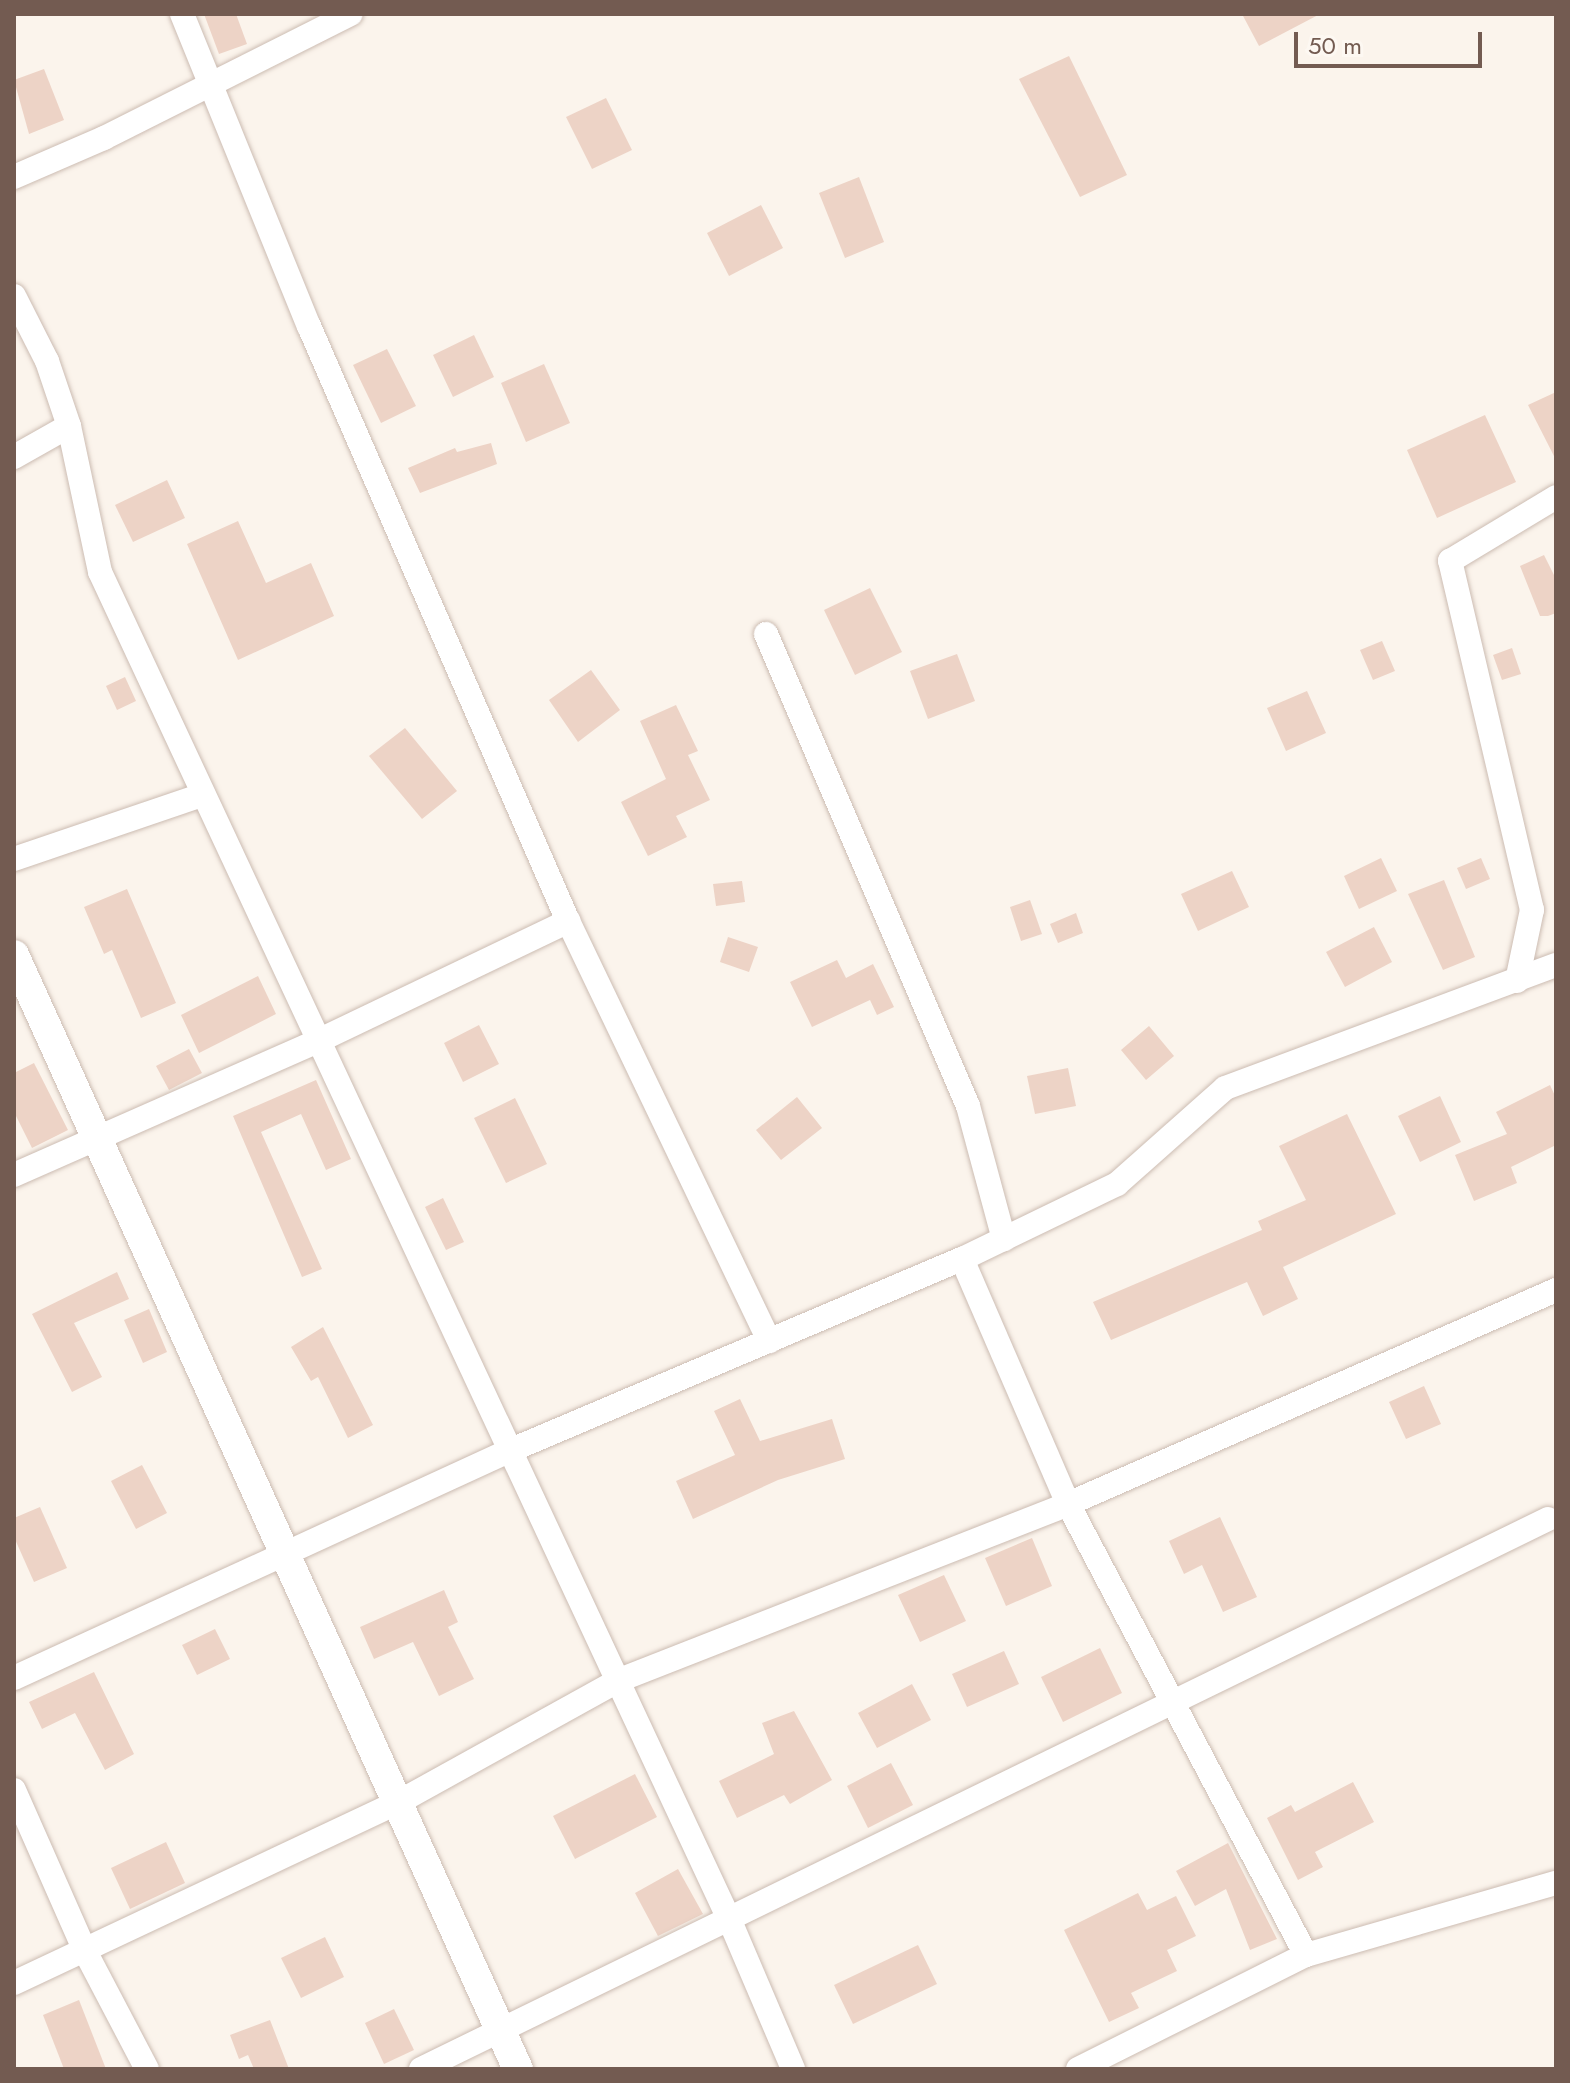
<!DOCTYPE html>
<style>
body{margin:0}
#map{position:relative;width:1570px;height:2083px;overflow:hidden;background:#fbf4ec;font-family:Jost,sans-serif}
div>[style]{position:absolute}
.building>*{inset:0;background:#edd3c6}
.roads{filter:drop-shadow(0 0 2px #ccbcb2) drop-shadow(0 0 2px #ccbcb2)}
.minor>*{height:24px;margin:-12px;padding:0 12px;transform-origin:12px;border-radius:12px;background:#fff}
.tertiary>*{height:30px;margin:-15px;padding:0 15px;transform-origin:15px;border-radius:15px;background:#fff}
span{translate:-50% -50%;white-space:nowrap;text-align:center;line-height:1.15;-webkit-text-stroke:8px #fdf8f2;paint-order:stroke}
.frame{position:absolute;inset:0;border:16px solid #735b51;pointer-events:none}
.scale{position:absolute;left:1294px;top:32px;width:188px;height:36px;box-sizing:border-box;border:4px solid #735b51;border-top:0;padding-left:10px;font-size:24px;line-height:28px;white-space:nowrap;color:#735b51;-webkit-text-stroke:6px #fdf8f2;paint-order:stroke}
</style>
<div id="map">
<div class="building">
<div style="clip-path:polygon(204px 14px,236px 14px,247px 44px,219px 54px)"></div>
<div style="clip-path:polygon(1242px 14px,1320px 14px,1259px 46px)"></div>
<div style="clip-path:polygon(1069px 56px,1127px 175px,1080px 197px,1019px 79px)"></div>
<div style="clip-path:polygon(44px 69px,64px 120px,29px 134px,14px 80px)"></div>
<div style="clip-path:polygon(606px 98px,632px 150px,592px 169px,566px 117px)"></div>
<div style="clip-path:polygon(859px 177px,884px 242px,845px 258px,819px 193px)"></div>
<div style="clip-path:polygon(761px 205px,783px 248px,729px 276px,707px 233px)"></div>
<div style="clip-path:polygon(474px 335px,494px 377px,453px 397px,433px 355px)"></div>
<div style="clip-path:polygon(387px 349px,416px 406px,381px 423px,353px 365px)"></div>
<div style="clip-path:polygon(544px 364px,570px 423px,526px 442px,501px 383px)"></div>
<div style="clip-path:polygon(1556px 392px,1556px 460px,1528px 405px)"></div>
<div style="clip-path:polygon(1485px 415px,1516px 482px,1437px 518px,1407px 450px)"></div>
<div style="clip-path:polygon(491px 443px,497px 464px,420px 493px,408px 468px,455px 448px,457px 452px)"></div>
<div style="clip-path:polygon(167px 480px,185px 518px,133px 542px,115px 505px)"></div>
<div style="clip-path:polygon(238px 521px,266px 583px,311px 563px,334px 616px,238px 660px,187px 544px)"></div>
<div style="clip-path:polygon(1544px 555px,1556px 579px,1556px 613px,1548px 616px,1540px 616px,1520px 566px)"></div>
<div style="clip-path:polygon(870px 588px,902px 652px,855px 675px,824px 610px)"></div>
<div style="clip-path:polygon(1382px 641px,1395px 671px,1373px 680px,1360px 650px)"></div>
<div style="clip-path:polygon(1512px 648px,1521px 674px,1502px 680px,1493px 655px)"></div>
<div style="clip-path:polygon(957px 654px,975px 701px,928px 719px,910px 671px)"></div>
<div style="clip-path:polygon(591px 670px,620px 710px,578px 742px,549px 700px)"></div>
<div style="clip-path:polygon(125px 677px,136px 701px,117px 710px,106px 686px)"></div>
<div style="clip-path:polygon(1307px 691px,1326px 733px,1286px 751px,1267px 708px)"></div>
<div style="clip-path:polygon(676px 705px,698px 751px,688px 755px,710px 800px,676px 816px,687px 837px,648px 856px,621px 802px,666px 779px,640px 721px)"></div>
<div style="clip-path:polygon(405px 728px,457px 791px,422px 819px,369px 756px)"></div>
<div style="clip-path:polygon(1381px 858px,1397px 891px,1359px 909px,1344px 876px)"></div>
<div style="clip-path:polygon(1481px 858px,1490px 879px,1466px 889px,1457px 868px)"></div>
<div style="clip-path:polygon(1232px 871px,1249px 907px,1198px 931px,1181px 894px)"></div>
<div style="clip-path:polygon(1444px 880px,1475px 957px,1443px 970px,1408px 894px)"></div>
<div style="clip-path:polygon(742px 881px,745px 902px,716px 906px,713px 884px)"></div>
<div style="clip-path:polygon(127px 889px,176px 1003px,141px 1018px,112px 950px,104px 954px,84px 907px)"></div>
<div style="clip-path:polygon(1030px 900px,1042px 934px,1021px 941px,1010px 907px)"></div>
<div style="clip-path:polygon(1076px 913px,1083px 933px,1058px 943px,1050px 924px)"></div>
<div style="clip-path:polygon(1374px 927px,1392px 962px,1345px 987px,1326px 952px)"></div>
<div style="clip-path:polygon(728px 937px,758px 947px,749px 972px,720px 962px)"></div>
<div style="clip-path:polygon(837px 960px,846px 978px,873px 964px,894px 1007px,877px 1015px,870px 1000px,812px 1027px,790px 982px)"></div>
<div style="clip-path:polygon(258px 976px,276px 1014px,199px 1053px,181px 1015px)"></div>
<div style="clip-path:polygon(479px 1025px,499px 1064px,463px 1082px,444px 1043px)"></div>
<div style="clip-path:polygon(1149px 1026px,1174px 1056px,1146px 1080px,1121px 1050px)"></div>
<div style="clip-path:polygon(189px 1049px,202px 1073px,169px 1090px,156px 1066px)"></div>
<div style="clip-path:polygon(34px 1063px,68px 1130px,32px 1148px,14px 1112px,14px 1073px)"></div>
<div style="clip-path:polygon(1068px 1068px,1076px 1106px,1035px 1114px,1027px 1076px)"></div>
<div style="clip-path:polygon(316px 1080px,351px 1159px,326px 1170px,301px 1114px,261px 1132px,322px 1269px,302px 1277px,233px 1116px)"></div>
<div style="clip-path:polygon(1550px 1085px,1556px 1098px,1556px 1145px,1511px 1167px,1517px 1183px,1474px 1201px,1455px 1155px,1507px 1134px,1496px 1112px)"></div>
<div style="clip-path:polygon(1440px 1096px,1461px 1142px,1420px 1162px,1398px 1116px)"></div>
<div style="clip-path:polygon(797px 1097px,822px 1128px,781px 1160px,756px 1130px)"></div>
<div style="clip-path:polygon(515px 1098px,547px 1164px,506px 1183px,474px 1118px)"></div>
<div style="clip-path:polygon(1347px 1114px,1396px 1214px,1283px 1267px,1298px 1299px,1263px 1316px,1247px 1282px,1111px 1340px,1093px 1302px,1262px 1230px,1258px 1221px,1306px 1200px,1279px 1146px)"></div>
<div style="clip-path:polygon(443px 1198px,464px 1242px,446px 1250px,425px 1207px)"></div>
<div style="clip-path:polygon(117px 1272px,129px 1299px,74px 1323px,102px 1377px,72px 1392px,32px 1314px)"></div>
<div style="clip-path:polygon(149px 1309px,167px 1352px,143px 1363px,124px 1320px)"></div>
<div style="clip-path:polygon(323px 1327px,373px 1425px,348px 1438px,318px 1377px,311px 1381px,291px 1347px)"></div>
<div style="clip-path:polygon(1424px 1386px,1441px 1424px,1406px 1439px,1389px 1402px)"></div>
<div style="clip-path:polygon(740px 1399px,760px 1441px,832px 1419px,845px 1459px,778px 1480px,693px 1519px,676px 1481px,735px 1455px,714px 1411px)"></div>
<div style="clip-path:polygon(142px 1465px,167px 1513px,136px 1529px,111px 1481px)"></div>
<div style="clip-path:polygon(40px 1507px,67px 1568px,34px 1582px,14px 1537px,14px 1518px)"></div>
<div style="clip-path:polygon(1220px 1517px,1257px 1597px,1223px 1612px,1202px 1565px,1184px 1574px,1169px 1541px)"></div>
<div style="clip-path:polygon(1032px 1538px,1052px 1586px,1006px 1606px,985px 1558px)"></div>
<div style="clip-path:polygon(944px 1575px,966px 1621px,920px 1642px,898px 1595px)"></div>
<div style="clip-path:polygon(444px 1590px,458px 1622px,448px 1627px,474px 1679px,439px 1696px,413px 1642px,374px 1659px,360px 1627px)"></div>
<div style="clip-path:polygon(215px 1629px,230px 1659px,197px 1675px,182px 1645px)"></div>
<div style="clip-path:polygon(1100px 1648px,1122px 1693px,1063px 1722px,1041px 1677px)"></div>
<div style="clip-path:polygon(1004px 1651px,1019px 1684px,967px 1707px,952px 1674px)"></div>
<div style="clip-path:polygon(94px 1672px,134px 1754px,105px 1770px,75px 1713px,42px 1729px,29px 1702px)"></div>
<div style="clip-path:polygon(912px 1684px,931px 1720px,877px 1748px,858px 1713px)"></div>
<div style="clip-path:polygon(794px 1711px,832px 1780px,790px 1804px,784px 1795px,737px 1818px,719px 1781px,774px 1754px,762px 1723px)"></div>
<div style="clip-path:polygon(891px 1763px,913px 1805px,868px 1828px,847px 1786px)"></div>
<div style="clip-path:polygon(635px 1774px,657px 1817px,575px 1859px,553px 1816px)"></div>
<div style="clip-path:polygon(1353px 1782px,1374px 1822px,1315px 1852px,1323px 1867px,1298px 1880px,1267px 1818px,1291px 1805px,1295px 1812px)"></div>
<div style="clip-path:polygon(166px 1842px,185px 1883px,130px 1909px,111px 1868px)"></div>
<div style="clip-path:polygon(1228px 1843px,1277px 1939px,1250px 1950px,1226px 1889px,1195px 1906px,1176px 1871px)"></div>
<div style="clip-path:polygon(678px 1869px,703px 1914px,658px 1936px,635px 1893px)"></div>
<div style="clip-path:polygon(1138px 1893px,1147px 1910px,1176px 1896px,1196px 1936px,1167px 1950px,1177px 1971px,1131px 1993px,1139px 2008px,1109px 2022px,1064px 1930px)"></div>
<div style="clip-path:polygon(325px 1937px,344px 1977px,301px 1998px,281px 1958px)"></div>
<div style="clip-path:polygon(918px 1945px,937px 1984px,853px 2024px,834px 1985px)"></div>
<div style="clip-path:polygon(79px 2000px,106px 2069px,64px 2069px,43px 2015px)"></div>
<div style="clip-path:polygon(394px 2009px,414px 2050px,384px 2064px,365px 2023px)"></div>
<div style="clip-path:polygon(270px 2020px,289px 2069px,254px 2069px,248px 2055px,239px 2059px,230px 2035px)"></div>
</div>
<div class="roads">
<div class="minor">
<div style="left:182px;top:14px;width:337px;rotate:67.9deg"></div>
<div style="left:309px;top:326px;width:649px;rotate:66.48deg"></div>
<div style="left:568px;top:921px;width:466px;rotate:64.4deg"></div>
<div style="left:14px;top:177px;width:98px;rotate:-23.4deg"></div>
<div style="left:104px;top:138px;width:276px;rotate:-26.7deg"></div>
<div style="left:14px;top:296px;width:73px;rotate:63.1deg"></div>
<div style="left:47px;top:361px;width:69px;rotate:71.3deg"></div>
<div style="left:69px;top:426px;width:149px;rotate:78deg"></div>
<div style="left:100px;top:572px;width:1489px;rotate:64.97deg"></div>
<div style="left:730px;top:1921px;width:161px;rotate:66.9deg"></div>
<div style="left:14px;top:457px;width:63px;rotate:-29.4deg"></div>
<div style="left:766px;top:634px;width:513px;rotate:66.83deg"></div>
<div style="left:968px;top:1106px;width:138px;rotate:74.9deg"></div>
<div style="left:14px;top:859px;width:199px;rotate:-18.8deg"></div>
<div style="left:1517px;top:981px;width:73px;rotate:-78.1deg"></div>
<div style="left:1532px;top:910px;width:359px;rotate:-103.2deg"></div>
<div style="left:1450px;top:561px;width:124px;rotate:-31.1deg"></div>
<div style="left:14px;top:1175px;width:330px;rotate:-23.8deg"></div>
<div style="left:316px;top:1042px;width:280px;rotate:-25.6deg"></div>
<div style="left:962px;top:1259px;width:267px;rotate:66.6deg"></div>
<div style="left:1068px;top:1504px;width:510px;rotate:62.18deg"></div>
<div style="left:14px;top:1678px;width:545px;rotate:-24.64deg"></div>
<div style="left:509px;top:1451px;width:492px;rotate:-23deg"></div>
<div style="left:962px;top:1259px;width:172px;rotate:-25.8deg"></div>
<div style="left:1117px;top:1184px;width:144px;rotate:-41.6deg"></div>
<div style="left:1225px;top:1088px;width:353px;rotate:-20.4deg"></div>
<div style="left:14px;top:1790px;width:178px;rotate:66.2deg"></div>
<div style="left:86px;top:1953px;width:131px;rotate:62.3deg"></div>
<div style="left:14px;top:1983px;width:425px;rotate:-25.2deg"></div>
<div style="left:399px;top:1802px;width:249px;rotate:-29deg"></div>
<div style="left:617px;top:1681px;width:484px;rotate:-21.4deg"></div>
<div style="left:1068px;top:1504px;width:533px;rotate:-23.68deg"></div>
<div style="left:421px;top:2069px;width:1254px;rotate:-26.01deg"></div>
<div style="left:1078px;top:2069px;width:255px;rotate:-26.6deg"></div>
<div style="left:1306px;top:1955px;width:260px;rotate:-16.1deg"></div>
</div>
<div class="tertiary">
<div style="left:14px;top:955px;width:1223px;rotate:65.66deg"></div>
</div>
</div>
<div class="frame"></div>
<div class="scale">50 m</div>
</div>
